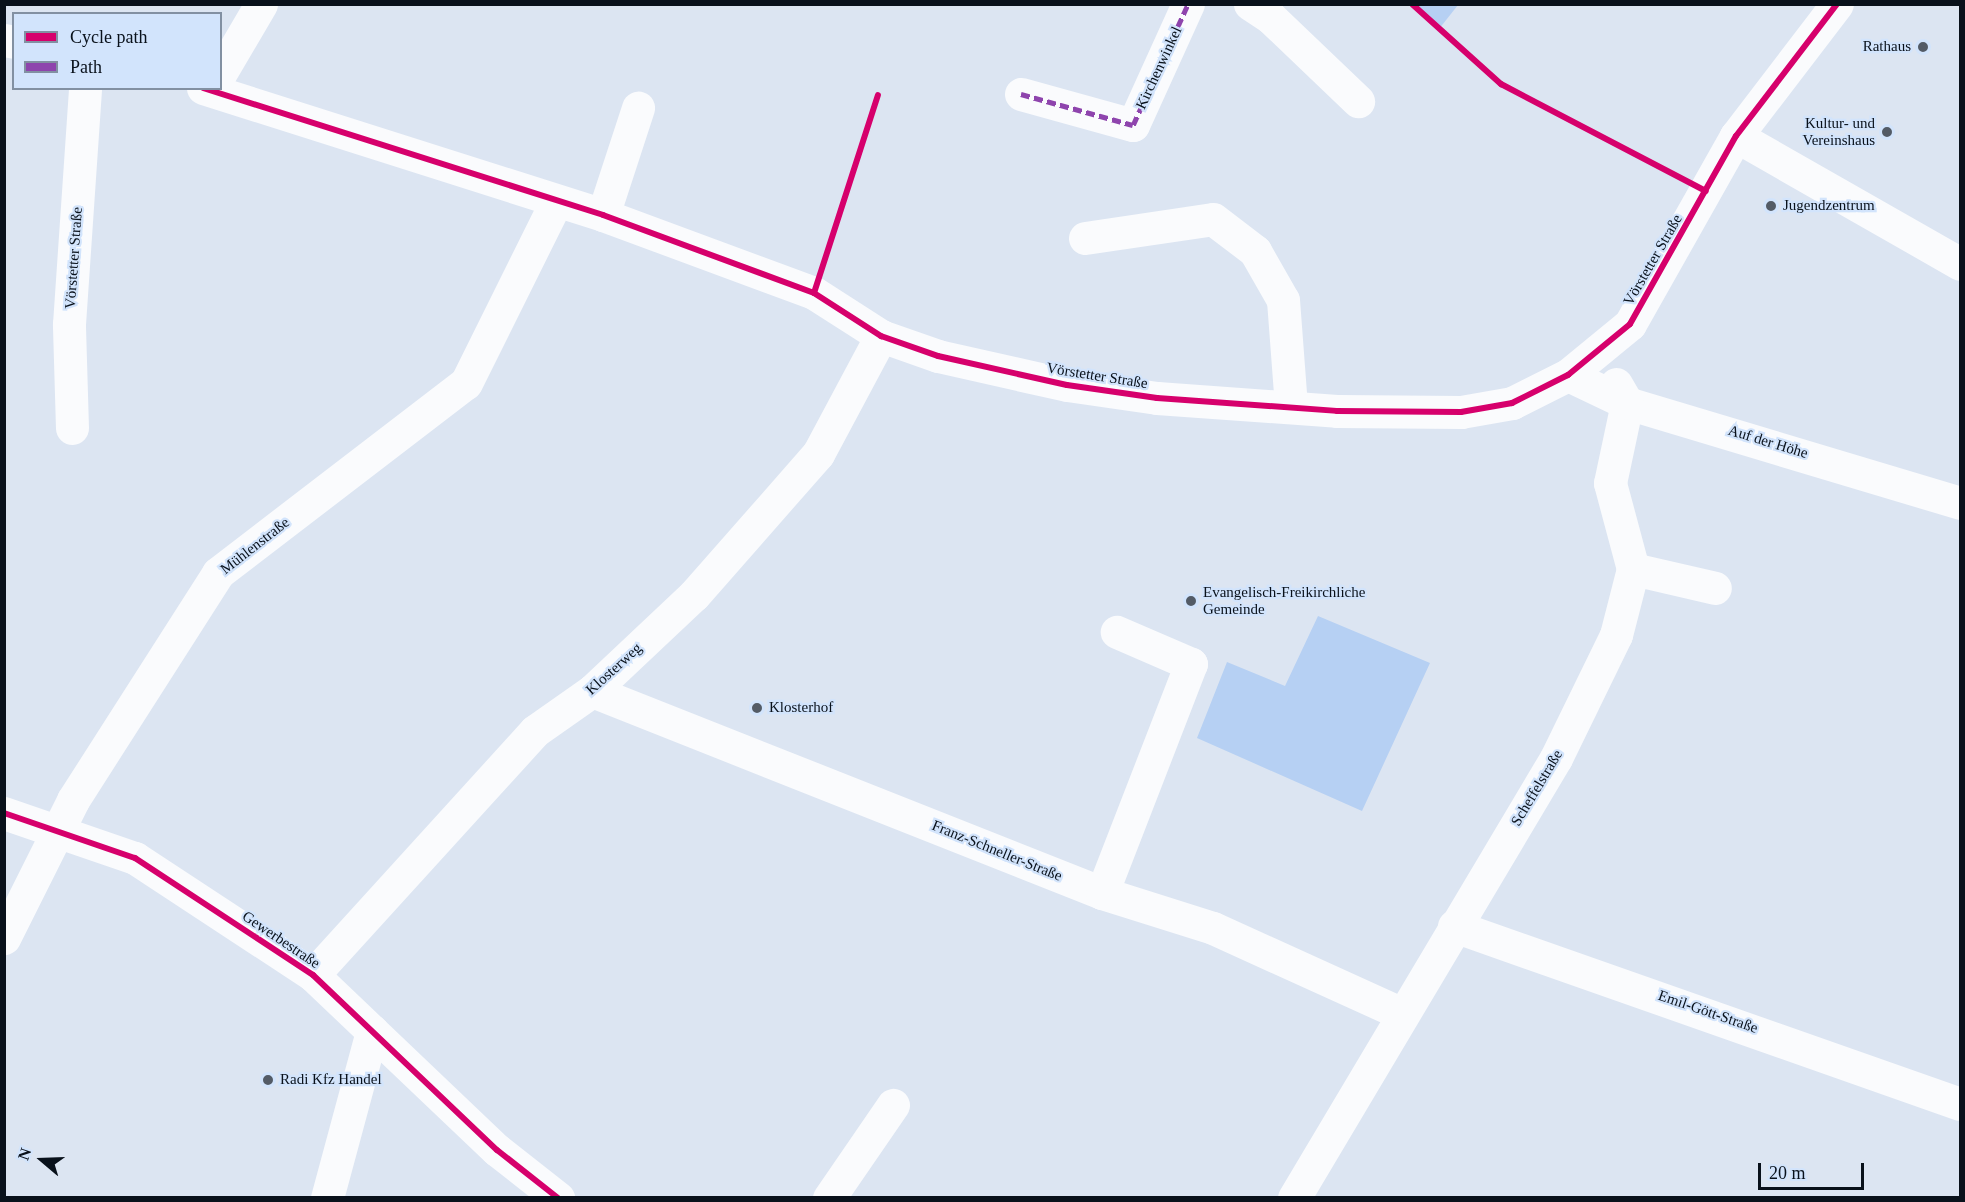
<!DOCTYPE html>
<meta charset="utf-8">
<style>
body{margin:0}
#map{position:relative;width:1965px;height:1202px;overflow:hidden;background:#dce5f2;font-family:"Times New Roman",serif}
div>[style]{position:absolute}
.green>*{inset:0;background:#b6d0f3}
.minor>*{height:33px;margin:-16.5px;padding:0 16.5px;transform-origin:16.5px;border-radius:16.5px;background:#fafbfd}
.quiet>*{height:4.5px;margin-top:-2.25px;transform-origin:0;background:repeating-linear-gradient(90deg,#8e44ad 0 9px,transparent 0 13.5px)}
.cycleway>*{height:6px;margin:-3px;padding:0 3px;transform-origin:3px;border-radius:3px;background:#d6006c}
.dots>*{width:16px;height:16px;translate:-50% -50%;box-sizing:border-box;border:3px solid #d2e4fc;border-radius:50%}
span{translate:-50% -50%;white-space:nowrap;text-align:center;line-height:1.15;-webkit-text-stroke:4.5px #d2e4fc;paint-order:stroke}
.poi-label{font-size:15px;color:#09111b}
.right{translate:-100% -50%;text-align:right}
.left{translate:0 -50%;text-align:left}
.street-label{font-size:15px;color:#09111b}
.frame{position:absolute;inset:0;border:6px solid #09111b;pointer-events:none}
.legend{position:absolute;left:12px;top:12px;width:210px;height:78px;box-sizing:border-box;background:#d2e4fc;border:2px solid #8290a2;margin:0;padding:8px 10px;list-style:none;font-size:18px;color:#09111b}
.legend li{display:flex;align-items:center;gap:12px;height:30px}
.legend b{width:30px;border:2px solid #8290a2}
.north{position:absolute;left:12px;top:1130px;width:60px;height:60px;-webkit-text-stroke:4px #d2e4fc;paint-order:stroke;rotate:289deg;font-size:16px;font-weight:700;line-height:24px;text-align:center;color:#09111b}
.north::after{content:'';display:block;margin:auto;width:21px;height:27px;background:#09111b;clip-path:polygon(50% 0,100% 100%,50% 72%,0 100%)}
.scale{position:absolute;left:1758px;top:1163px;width:106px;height:27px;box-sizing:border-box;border:3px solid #09111b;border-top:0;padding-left:8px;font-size:18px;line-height:21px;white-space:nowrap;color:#09111b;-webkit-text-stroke:4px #d2e4fc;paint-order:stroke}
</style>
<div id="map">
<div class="green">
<div style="clip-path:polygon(1413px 5px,1458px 5px,1439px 29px)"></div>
<div style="clip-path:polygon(1318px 616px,1430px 663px,1362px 811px,1197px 738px,1227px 662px,1285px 686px)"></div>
</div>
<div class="minor">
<div style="left:1250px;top:4px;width:24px;rotate:33deg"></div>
<div style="left:1270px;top:17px;width:122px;rotate:43.7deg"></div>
<div style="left:4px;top:40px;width:10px;rotate:11deg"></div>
<div style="left:220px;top:74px;width:81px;rotate:-59.6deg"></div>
<div style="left:203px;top:88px;width:420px;rotate:17.6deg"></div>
<div style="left:603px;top:215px;width:225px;rotate:20.3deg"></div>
<div style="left:814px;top:293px;width:80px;rotate:32.7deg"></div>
<div style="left:881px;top:336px;width:60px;rotate:19.3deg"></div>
<div style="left:938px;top:356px;width:132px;rotate:12.7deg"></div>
<div style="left:1067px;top:385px;width:91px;rotate:8.2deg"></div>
<div style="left:1157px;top:398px;width:180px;rotate:4.1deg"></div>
<div style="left:1337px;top:411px;width:124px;rotate:0.5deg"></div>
<div style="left:1461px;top:412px;width:52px;rotate:-10deg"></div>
<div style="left:1512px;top:403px;width:63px;rotate:-26.6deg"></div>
<div style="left:1568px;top:375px;width:80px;rotate:-39.4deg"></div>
<div style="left:1630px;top:324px;width:216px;rotate:-60.6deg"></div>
<div style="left:1736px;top:136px;width:166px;rotate:-52.6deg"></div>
<div style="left:1021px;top:94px;width:116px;rotate:15.5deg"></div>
<div style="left:1133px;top:125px;width:133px;rotate:-65.6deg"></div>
<div style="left:1736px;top:136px;width:258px;rotate:29.7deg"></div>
<div style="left:603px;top:215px;width:113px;rotate:-71.9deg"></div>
<div style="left:1085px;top:238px;width:129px;rotate:-8.4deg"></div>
<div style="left:1213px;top:219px;width:53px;rotate:37.3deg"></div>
<div style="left:1255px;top:251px;width:56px;rotate:60.3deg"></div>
<div style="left:1283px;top:300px;width:107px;rotate:85.7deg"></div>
<div style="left:1616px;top:384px;width:22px;rotate:60deg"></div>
<div style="left:1627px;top:403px;width:348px;rotate:16.7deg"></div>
<div style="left:72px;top:428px;width:104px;rotate:-91.7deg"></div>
<div style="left:69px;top:324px;width:237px;rotate:-86.1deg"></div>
<div style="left:1633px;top:569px;width:84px;rotate:13deg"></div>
<div style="left:592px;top:691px;width:549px;rotate:21.61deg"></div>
<div style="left:1102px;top:893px;width:116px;rotate:17.5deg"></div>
<div style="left:1213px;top:928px;width:205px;rotate:24.4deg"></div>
<div style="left:4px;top:813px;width:139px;rotate:19deg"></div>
<div style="left:135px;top:858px;width:213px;rotate:33.3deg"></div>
<div style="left:313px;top:975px;width:254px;rotate:43.6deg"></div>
<div style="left:497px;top:1150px;width:78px;rotate:38.2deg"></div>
<div style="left:1102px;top:893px;width:246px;rotate:-68.8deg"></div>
<div style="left:1191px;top:664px;width:81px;rotate:-156.6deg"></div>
<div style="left:1454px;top:926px;width:536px;rotate:19.38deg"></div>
<div style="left:4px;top:938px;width:154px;rotate:-63.4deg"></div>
<div style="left:73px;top:800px;width:269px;rotate:-57.4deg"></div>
<div style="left:218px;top:573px;width:312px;rotate:-37.5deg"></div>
<div style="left:466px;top:383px;width:202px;rotate:-63.6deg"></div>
<div style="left:313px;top:975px;width:330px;rotate:-47.7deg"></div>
<div style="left:535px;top:731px;width:70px;rotate:-35.1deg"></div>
<div style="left:592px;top:691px;width:140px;rotate:-43.3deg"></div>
<div style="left:694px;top:595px;width:188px;rotate:-48.7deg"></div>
<div style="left:818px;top:454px;width:134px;rotate:-61.9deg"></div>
<div style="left:327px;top:1198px;width:173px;rotate:-74.9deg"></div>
<div style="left:829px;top:1198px;width:113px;rotate:-55.5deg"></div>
<div style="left:1294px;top:1198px;width:512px;rotate:-59.23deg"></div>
<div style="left:1556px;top:758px;width:137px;rotate:-64deg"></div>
<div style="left:1616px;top:635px;width:68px;rotate:-75.6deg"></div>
<div style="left:1633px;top:569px;width:89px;rotate:-105deg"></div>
<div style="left:1610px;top:483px;width:82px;rotate:-78deg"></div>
<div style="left:1627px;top:403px;width:65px;rotate:-154.6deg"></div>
</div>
<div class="quiet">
<div style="left:1021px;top:94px;width:116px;rotate:15.5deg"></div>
<div style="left:1133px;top:125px;width:133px;rotate:-65.6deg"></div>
</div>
<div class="cycleway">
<div style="left:1412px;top:4px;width:120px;rotate:42deg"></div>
<div style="left:1501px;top:84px;width:231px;rotate:27.6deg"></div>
<div style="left:203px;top:88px;width:420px;rotate:17.6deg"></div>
<div style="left:603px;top:215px;width:225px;rotate:20.3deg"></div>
<div style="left:814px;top:293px;width:80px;rotate:32.7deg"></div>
<div style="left:881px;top:336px;width:60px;rotate:19.3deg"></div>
<div style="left:938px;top:356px;width:132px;rotate:12.7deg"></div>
<div style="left:1067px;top:385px;width:91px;rotate:8.2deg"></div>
<div style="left:1157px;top:398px;width:180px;rotate:4.1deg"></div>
<div style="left:1337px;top:411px;width:124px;rotate:0.5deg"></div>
<div style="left:1461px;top:412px;width:52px;rotate:-10deg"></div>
<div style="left:1512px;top:403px;width:63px;rotate:-26.6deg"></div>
<div style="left:1568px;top:375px;width:80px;rotate:-39.4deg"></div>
<div style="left:1630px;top:324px;width:216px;rotate:-60.6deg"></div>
<div style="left:1736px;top:136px;width:166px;rotate:-52.6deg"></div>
<div style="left:814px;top:293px;width:208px;rotate:-72.1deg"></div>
<div style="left:4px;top:813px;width:139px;rotate:19deg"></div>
<div style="left:135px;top:858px;width:213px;rotate:33.3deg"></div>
<div style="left:313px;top:975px;width:254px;rotate:43.6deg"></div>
<div style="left:497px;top:1150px;width:78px;rotate:38.2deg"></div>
</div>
<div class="dots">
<div style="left:1923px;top:47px;background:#535b66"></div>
<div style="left:1887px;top:132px;background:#535b66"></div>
<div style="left:1771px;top:206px;background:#535b66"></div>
<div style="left:1191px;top:601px;background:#535b66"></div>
<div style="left:757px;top:708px;background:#535b66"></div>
<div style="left:268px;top:1080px;background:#535b66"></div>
</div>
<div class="poi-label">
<span class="right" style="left:1911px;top:47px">Rathaus</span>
<span class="right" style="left:1875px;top:132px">Kultur- und<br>Vereinshaus</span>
<span class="left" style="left:1783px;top:206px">Jugendzentrum</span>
<span class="left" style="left:1203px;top:601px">Evangelisch-Freikirchliche<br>Gemeinde</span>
<span class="left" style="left:769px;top:708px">Klosterhof</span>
<span class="left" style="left:280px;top:1080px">Radi Kfz Handel</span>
</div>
<div class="street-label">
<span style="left:1159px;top:68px;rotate:-65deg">Kirchenwinkel</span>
<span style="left:74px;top:258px;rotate:-86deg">Vörstetter Straße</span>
<span style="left:1653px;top:260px;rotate:-60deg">Vörstetter Straße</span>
<span style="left:1097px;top:376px;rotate:9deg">Vörstetter Straße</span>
<span style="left:1768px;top:442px;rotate:17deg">Auf der Höhe</span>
<span style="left:255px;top:546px;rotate:-38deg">Mühlenstraße</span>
<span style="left:614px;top:669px;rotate:-42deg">Klosterweg</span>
<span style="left:1537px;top:788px;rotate:-59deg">Scheffelstraße</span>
<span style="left:997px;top:851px;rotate:22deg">Franz-Schneller-Straße</span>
<span style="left:281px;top:940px;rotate:34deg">Gewerbestraße</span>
<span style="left:1708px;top:1012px;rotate:19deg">Emil-Gött-Straße</span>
</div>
<div class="frame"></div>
<ul class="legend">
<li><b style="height:8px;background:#d6006c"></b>Cycle path</li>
<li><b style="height:8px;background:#8e44ad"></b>Path</li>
</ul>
<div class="north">N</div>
<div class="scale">20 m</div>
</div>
